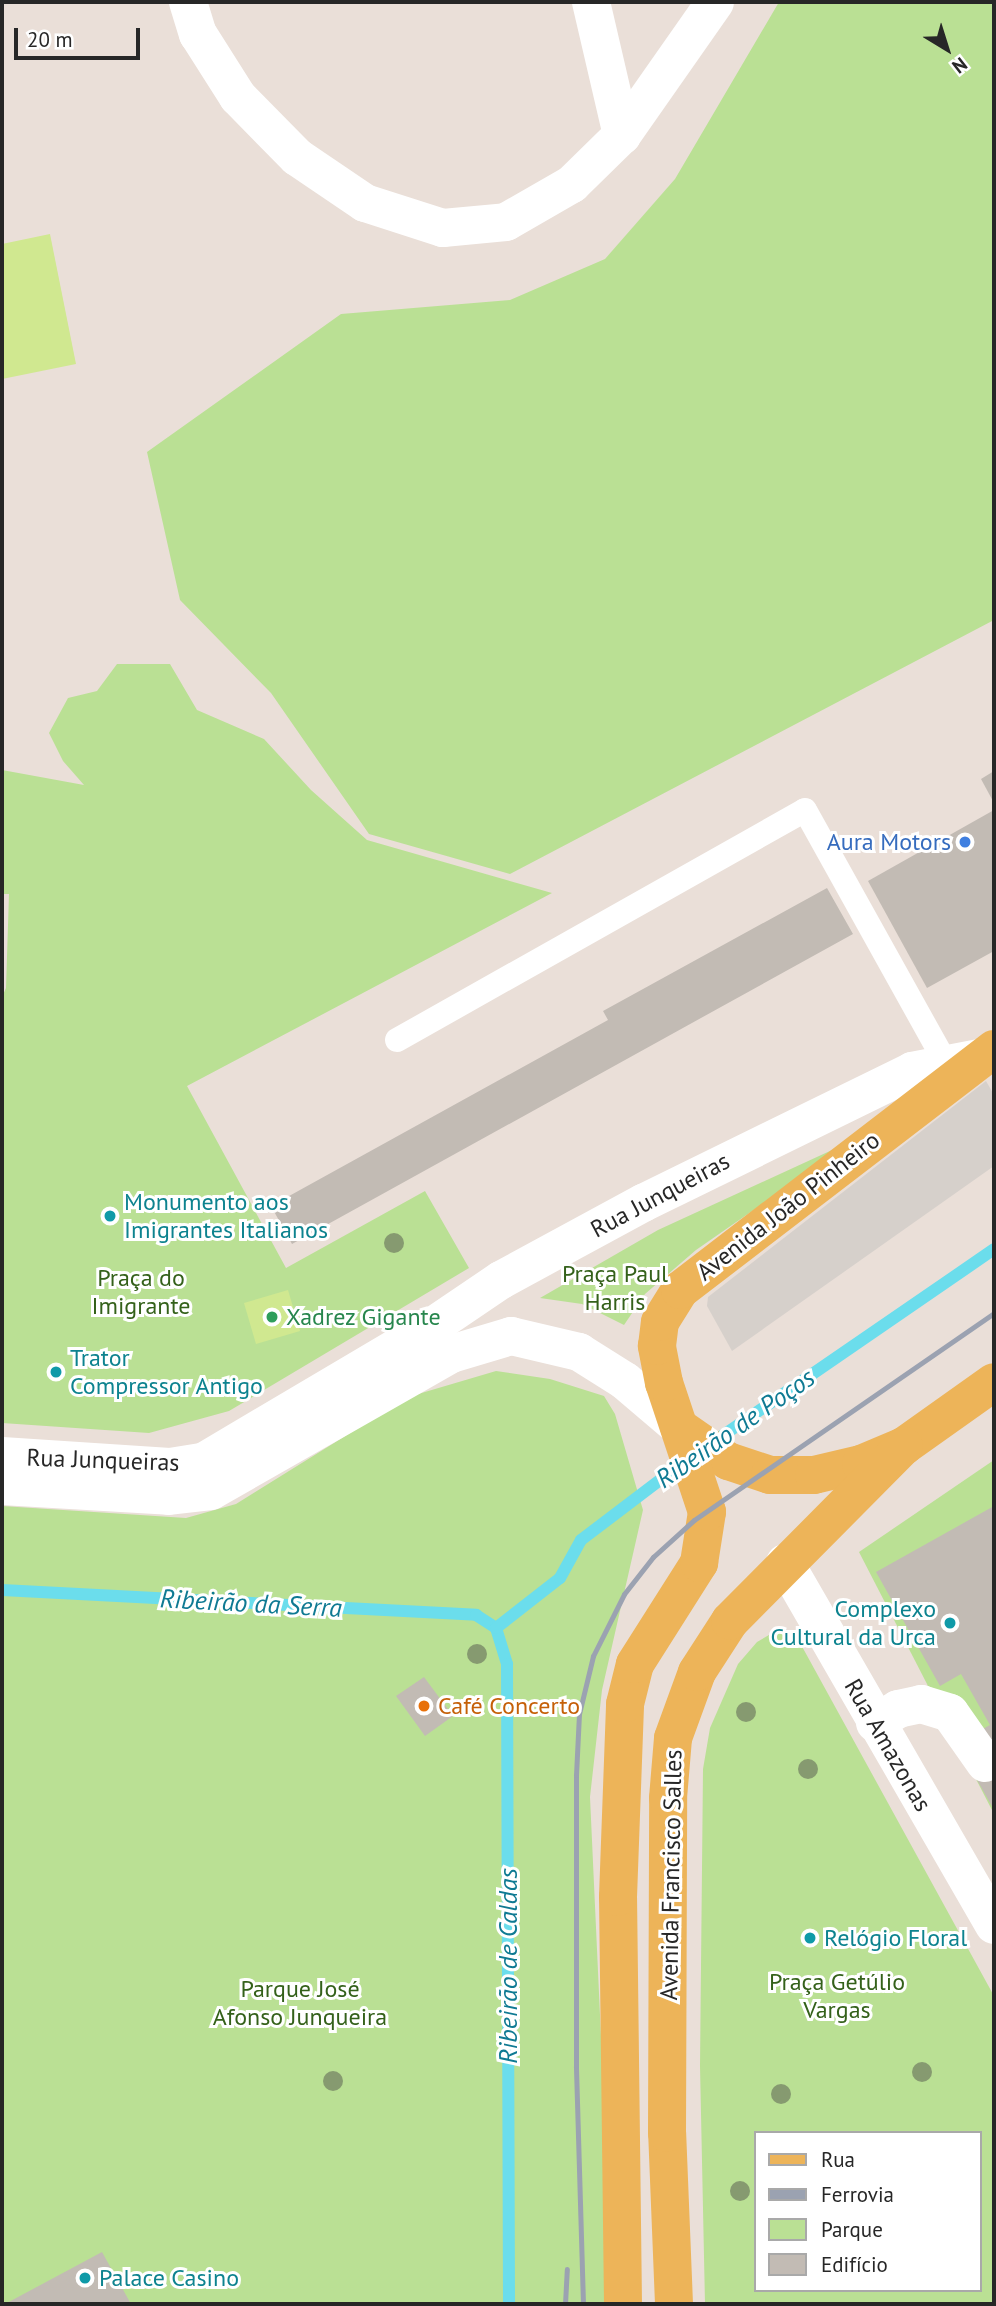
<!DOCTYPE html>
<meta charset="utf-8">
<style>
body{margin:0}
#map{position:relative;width:996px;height:2306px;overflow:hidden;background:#eadfd8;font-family:"PT Sans",sans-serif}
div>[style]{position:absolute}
.green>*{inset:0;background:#bae094}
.pitch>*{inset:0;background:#d0e890}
.plaza>*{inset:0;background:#d6d0cb}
.stream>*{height:12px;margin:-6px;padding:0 6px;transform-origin:6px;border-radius:6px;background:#6bddec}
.building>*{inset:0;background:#c2bbb4}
.lane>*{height:24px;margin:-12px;padding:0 12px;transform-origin:12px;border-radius:12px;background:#fff}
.street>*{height:38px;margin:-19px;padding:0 19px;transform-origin:19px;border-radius:19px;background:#fff}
.secondary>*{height:38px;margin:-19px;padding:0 19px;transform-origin:19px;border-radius:19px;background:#fff}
.primary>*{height:38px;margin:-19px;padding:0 19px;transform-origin:19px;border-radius:19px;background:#edb459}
.rail>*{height:5px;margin:-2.5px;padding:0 2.5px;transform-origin:2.5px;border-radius:2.5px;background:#9ba2b1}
.trees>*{width:20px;height:20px;margin:-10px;border-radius:50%;background:#869a70}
.dots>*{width:19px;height:19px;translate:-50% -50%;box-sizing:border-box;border:4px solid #fff;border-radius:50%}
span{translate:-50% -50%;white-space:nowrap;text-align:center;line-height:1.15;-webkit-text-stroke:6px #fff;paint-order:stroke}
.shop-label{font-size:24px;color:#366cbe}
.right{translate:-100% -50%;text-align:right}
.street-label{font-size:24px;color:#272727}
.culture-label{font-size:24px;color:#0d838f}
.left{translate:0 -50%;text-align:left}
.park-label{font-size:24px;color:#34611a}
.leisure-label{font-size:24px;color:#27864d}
.food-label{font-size:24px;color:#c56008}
.water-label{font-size:26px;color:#0f7a93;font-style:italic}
.frame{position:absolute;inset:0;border:4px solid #272727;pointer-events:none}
.legend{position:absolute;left:754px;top:2131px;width:228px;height:161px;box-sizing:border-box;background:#fff;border:2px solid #a9a9a9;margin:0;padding:9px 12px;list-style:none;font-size:21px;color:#272727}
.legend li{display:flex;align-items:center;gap:14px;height:35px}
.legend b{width:35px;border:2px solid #a9a9a9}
.north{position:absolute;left:912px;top:14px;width:70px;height:70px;-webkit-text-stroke:5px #fff;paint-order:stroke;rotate:142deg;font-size:19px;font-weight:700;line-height:28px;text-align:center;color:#272727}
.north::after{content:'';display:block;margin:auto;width:24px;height:32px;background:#272727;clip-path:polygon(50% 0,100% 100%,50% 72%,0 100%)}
.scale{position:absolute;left:14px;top:28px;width:126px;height:32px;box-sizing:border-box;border:4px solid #272727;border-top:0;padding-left:9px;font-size:21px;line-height:24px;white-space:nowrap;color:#272727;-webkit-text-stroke:5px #fff;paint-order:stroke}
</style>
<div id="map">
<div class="green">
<div style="clip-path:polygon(779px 2px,994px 2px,994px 620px,510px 874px,369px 834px,271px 693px,180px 600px,147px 452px,341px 314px,510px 300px,605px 259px,675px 179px)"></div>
<div style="clip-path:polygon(117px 664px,170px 664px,197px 710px,264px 739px,311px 790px,367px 840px,552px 893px,187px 1086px,286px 1268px,425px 1191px,469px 1268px,229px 1411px,149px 1433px,2px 1423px,2px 997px,6px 988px,9px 894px,2px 894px,2px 770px,84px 785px,63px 761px,49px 733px,68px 698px,97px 691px)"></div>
<div style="clip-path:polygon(856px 1139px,696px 1250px,645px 1294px,624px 1325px,582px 1304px,540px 1298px,658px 1230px)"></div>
<div style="clip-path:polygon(496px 1371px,550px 1379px,604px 1396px,615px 1414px,643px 1510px,602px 1690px,590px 1797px,607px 2167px,606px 2304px,2px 2304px,2px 1506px,186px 1518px,236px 1504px,408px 1397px)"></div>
<div style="clip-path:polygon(994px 1460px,994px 1814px,859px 1552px)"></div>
<div style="clip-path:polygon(evenodd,776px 1631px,799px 1641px,994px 1996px,994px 2304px,705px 2304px,700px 2066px,703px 1769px,710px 1728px,738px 1664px,757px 1642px,776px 1631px,756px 2133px,980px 2133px,980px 2290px,756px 2290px,756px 2133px)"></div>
</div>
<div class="pitch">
<div style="clip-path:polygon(50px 234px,76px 364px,2px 379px,2px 244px)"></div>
<div style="clip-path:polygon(288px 1290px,300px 1331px,256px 1344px,244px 1303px)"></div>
</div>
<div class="plaza">
<div style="clip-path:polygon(986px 1081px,994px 1095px,994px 1166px,732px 1351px,707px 1306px,708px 1297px)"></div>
</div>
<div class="stream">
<div style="left:712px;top:1443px;width:342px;rotate:-34.5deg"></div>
<div style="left:2px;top:1590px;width:475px;rotate:3deg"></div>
<div style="left:476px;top:1615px;width:24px;rotate:33deg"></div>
<div style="left:496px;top:1628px;width:38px;rotate:73deg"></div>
<div style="left:507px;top:1664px;width:640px;rotate:89.82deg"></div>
<div style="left:496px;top:1628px;width:81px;rotate:-38deg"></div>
<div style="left:560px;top:1578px;width:43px;rotate:-61.1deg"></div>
<div style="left:581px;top:1540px;width:131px;rotate:-37.2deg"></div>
</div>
<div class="building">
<div style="clip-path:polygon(994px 771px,994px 803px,981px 779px)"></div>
<div style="clip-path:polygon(994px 810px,994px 951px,927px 988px,868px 881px)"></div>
<div style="clip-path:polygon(827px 888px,853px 934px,292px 1244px,271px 1206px,608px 1020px,603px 1011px)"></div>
<div style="clip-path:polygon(994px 1506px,994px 1810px,972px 1771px,979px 1731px,990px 1725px,961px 1674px,940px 1686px,876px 1572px)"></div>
<div style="clip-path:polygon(424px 1677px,453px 1716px,425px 1736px,396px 1696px)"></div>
<div style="clip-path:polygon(102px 2252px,131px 2304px,5px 2304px)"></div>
</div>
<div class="lane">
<div style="left:397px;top:1040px;width:468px;rotate:-29.4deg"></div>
<div style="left:805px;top:810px;width:288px;rotate:60.9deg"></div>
</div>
<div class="street">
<div style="left:188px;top:2px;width:34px;rotate:73deg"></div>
<div style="left:198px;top:34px;width:75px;rotate:57.6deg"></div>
<div style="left:238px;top:97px;width:84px;rotate:45.5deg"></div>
<div style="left:297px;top:157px;width:82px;rotate:34.1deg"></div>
<div style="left:365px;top:203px;width:82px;rotate:17.8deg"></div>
<div style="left:443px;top:228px;width:63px;rotate:-5.4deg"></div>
<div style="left:506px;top:222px;width:76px;rotate:-29.9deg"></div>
<div style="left:572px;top:184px;width:70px;rotate:-44.4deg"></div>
<div style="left:622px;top:135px;width:162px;rotate:-55deg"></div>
<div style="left:591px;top:2px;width:137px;rotate:76.9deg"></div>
<div style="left:785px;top:1563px;width:418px;rotate:60deg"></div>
<div style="left:875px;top:1723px;width:27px;rotate:-31deg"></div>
<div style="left:898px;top:1709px;width:24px;rotate:-12deg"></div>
<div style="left:921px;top:1704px;width:30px;rotate:17deg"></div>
<div style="left:950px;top:1713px;width:61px;rotate:55deg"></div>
</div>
<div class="secondary">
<div style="left:2px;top:1456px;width:168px;rotate:3.7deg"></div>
<div style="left:170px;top:1467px;width:33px;rotate:-9deg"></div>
<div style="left:203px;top:1462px;width:264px;rotate:-30.6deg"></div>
<div style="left:430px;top:1328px;width:86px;rotate:-34.1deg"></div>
<div style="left:501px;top:1280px;width:162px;rotate:-28.5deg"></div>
<div style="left:643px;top:1203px;width:300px;rotate:-26.1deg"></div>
<div style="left:912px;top:1071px;width:73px;rotate:-11deg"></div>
<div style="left:2px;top:1486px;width:167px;rotate:3.4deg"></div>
<div style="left:169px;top:1496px;width:42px;rotate:-6.8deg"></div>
<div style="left:211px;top:1491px;width:276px;rotate:-29.7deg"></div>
<div style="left:451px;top:1354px;width:63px;rotate:-16.7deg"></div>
<div style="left:511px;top:1336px;width:70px;rotate:13.2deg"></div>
<div style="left:579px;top:1352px;width:54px;rotate:32.2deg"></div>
<div style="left:625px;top:1381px;width:71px;rotate:40.4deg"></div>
</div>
<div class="primary">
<div style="left:679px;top:1427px;width:60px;rotate:34.8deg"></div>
<div style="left:728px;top:1461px;width:44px;rotate:18.4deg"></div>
<div style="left:770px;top:1475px;width:44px"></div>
<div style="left:814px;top:1475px;width:48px;rotate:-13.2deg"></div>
<div style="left:861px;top:1464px;width:47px;rotate:-22.7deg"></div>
<div style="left:904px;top:1446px;width:110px;rotate:-35.4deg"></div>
<div style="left:623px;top:2304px;width:407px;rotate:-90.7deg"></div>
<div style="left:618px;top:1897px;width:193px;rotate:-87.9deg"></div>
<div style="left:625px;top:1704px;width:41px;rotate:-76deg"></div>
<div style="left:635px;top:1664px;width:120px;rotate:-57.6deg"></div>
<div style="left:699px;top:1563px;width:52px;rotate:-81.1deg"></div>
<div style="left:707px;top:1512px;width:136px;rotate:-108.4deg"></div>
<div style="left:664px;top:1383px;width:38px;rotate:-101deg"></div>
<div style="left:657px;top:1346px;width:24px;rotate:-83deg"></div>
<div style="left:660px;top:1322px;width:38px;rotate:-58deg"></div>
<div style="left:680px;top:1290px;width:396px;rotate:-37.5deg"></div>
<div style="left:674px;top:2304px;width:171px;rotate:-92.3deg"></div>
<div style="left:667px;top:2133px;width:335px;rotate:-89.8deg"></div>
<div style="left:668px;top:1798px;width:60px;rotate:-85.2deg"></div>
<div style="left:673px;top:1738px;width:70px;rotate:-70deg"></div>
<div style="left:697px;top:1672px;width:61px;rotate:-57.1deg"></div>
<div style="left:730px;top:1621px;width:247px;rotate:-45.2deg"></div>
</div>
<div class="rail">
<div style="left:565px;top:2304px;width:35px;rotate:-87deg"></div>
<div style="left:583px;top:2304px;width:238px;rotate:-91.7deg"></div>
<div style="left:576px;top:2066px;width:291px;rotate:-90deg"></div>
<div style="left:576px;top:1775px;width:61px;rotate:-87.2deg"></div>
<div style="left:579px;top:1714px;width:60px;rotate:-76.4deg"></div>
<div style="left:593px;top:1656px;width:69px;rotate:-63.4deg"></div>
<div style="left:624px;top:1594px;width:47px;rotate:-51.9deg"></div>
<div style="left:653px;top:1557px;width:55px;rotate:-42.1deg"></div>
<div style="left:694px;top:1520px;width:364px;rotate:-34.6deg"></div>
</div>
<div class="trees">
<div style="left:394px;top:1243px"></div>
<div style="left:477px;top:1654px"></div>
<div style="left:746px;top:1712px"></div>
<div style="left:808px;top:1769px"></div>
<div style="left:922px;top:2072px"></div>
<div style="left:333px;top:2081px"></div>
<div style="left:781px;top:2094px"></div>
<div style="left:740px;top:2191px"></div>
</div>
<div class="dots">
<div style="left:965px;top:842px;background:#3f7fe0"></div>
<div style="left:110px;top:1216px;background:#0f9aa8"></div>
<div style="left:272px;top:1317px;background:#2e9e5b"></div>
<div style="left:56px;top:1372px;background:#0f9aa8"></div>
<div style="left:950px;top:1623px;background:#0f9aa8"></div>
<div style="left:424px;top:1706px;background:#e8710a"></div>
<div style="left:810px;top:1938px;background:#0f9aa8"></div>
<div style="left:85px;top:2278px;background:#0f9aa8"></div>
</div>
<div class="shop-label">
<span class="right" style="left:951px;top:842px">Aura Motors</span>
</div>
<div class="street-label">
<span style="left:660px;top:1195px;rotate:-28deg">Rua Junqueiras</span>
<span style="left:788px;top:1206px;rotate:-38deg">Avenida João Pinheiro</span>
<span style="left:103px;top:1460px;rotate:2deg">Rua Junqueiras</span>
<span style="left:888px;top:1745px;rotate:60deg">Rua Amazonas</span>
<span style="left:671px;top:1875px;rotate:-89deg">Avenida Francisco Salles</span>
</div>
<div class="culture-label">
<span class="left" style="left:124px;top:1216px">Monumento aos<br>Imigrantes Italianos</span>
<span class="left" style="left:70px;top:1372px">Trator<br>Compressor Antigo</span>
<span class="right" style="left:936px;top:1623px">Complexo<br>Cultural da Urca</span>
<span class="left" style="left:824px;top:1938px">Relógio Floral</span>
<span class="left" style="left:99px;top:2278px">Palace Casino</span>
</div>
<div class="park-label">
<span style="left:615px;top:1288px">Praça Paul<br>Harris</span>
<span style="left:141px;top:1292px">Praça do<br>Imigrante</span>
<span style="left:837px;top:1996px">Praça Getúlio<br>Vargas</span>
<span style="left:300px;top:2003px">Parque José<br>Afonso Junqueira</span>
</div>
<div class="leisure-label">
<span class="left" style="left:286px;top:1317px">Xadrez Gigante</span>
</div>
<div class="food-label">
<span class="left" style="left:438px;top:1706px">Café Concerto</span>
</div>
<div class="water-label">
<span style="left:735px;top:1428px;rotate:-35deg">Ribeirão de Poços</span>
<span style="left:251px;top:1603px;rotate:3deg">Ribeirão da Serra</span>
<span style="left:508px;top:1966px;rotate:-90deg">Ribeirão de Caldas</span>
</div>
<div class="frame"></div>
<ul class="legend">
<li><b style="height:9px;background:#edb459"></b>Rua</li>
<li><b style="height:9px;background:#9ba2b1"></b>Ferrovia</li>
<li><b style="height:19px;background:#bae094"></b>Parque</li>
<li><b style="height:19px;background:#c2bbb4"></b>Edifício</li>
</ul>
<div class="north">N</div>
<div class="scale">20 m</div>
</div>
